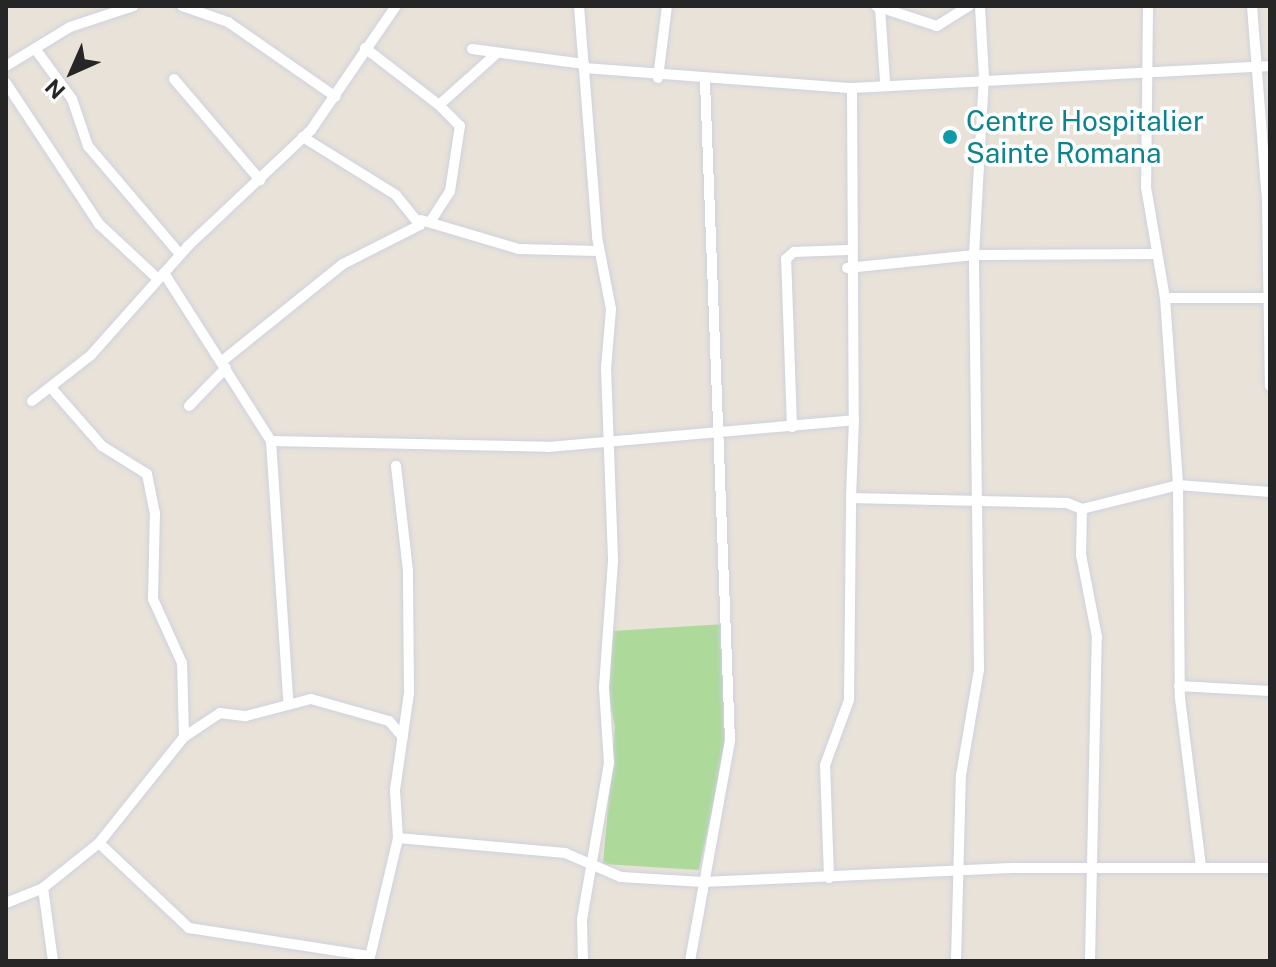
<!DOCTYPE html>
<style>
body{margin:0}
#map{position:relative;width:1276px;height:967px;overflow:hidden;background:#e8e2d9;font-family:"Public Sans",sans-serif}
div>[style]{position:absolute}
.green>*{inset:0;background:#add99b}
.roads{filter:drop-shadow(0 0 2px #cfd1de) drop-shadow(0 0 2px #cfd1de)}
.minor>*{height:10px;margin:-5px;padding:0 5px;transform-origin:5px;border-radius:5px;background:#fff}
.dots>*{width:22px;height:22px;translate:-50% -50%;box-sizing:border-box;border:4px solid #fff;border-radius:50%}
span{translate:-50% -50%;white-space:nowrap;text-align:center;line-height:1.15;-webkit-text-stroke:7px #fff;paint-order:stroke}
.culture-label{font-size:28px;color:#0d838f}
.left{translate:0 -50%;text-align:left}
.frame{position:absolute;inset:0;border:8px solid #262626;pointer-events:none}
.north{position:absolute;left:32px;top:32px;width:80px;height:80px;-webkit-text-stroke:6px #fff;paint-order:stroke;rotate:225deg;font-size:22px;font-weight:700;line-height:32px;text-align:center;color:#262626}
.north::after{content:'';display:block;margin:auto;width:28px;height:36px;background:#262626;clip-path:polygon(50% 0,100% 100%,50% 72%,0 100%)}
</style>
<div id="map">
<div class="green">
<div style="clip-path:polygon(725px 624px,724px 754px,699px 870px,603px 864px,615px 727px,608px 693px,613px 631px)"></div>
</div>
<div class="roads">
<div class="minor">
<div style="left:182px;top:6px;width:49px;rotate:19.2deg"></div>
<div style="left:228px;top:22px;width:131px;rotate:34.8deg"></div>
<div style="left:579px;top:6px;width:232px;rotate:85.5deg"></div>
<div style="left:597px;top:237px;width:73px;rotate:79deg"></div>
<div style="left:611px;top:309px;width:59px;rotate:94.8deg"></div>
<div style="left:606px;top:368px;width:193px;rotate:87.9deg"></div>
<div style="left:613px;top:561px;width:127px;rotate:94.1deg"></div>
<div style="left:604px;top:688px;width:75px;rotate:86.2deg"></div>
<div style="left:609px;top:763px;width:159px;rotate:99.8deg"></div>
<div style="left:582px;top:920px;width:41px;rotate:88.6deg"></div>
<div style="left:876px;top:6px;width:64px;rotate:18.2deg"></div>
<div style="left:937px;top:26px;width:38px;rotate:-32deg"></div>
<div style="left:1148px;top:6px;width:181px;rotate:90.6deg"></div>
<div style="left:1146px;top:187px;width:113px;rotate:80.3deg"></div>
<div style="left:1165px;top:298px;width:187px;rotate:86deg"></div>
<div style="left:1178px;top:485px;width:213px;rotate:89.5deg"></div>
<div style="left:1180px;top:698px;width:169px;rotate:82.9deg"></div>
<div style="left:1252px;top:6px;width:196px;rotate:85.6deg"></div>
<div style="left:1267px;top:201px;width:185px;rotate:89.1deg"></div>
<div style="left:880px;top:8px;width:73px;rotate:86.1deg"></div>
<div style="left:365px;top:48px;width:93px;rotate:37.6deg"></div>
<div style="left:439px;top:105px;width:75px;rotate:-41.8deg"></div>
<div style="left:472px;top:49px;width:113px;rotate:7.6deg"></div>
<div style="left:36px;top:50px;width:61px;rotate:53.7deg"></div>
<div style="left:72px;top:99px;width:50px;rotate:71.2deg"></div>
<div style="left:88px;top:146px;width:142px;rotate:49.6deg"></div>
<div style="left:6px;top:66px;width:75px;rotate:-31.4deg"></div>
<div style="left:70px;top:27px;width:67px;rotate:-18.2deg"></div>
<div style="left:584px;top:68px;width:269px;rotate:4.3deg"></div>
<div style="left:852px;top:88px;width:419px;rotate:-3deg"></div>
<div style="left:658px;top:78px;width:73px;rotate:-82.9deg"></div>
<div style="left:174px;top:79px;width:133px;rotate:49.6deg"></div>
<div style="left:6px;top:83px;width:169px;rotate:56.6deg"></div>
<div style="left:99px;top:224px;width:81px;rotate:43deg"></div>
<div style="left:852px;top:88px;width:332px;rotate:89.7deg"></div>
<div style="left:432px;top:219px;width:33px;rotate:-57deg"></div>
<div style="left:450px;top:191px;width:66px;rotate:-81.3deg"></div>
<div style="left:460px;top:126px;width:30px;rotate:-135deg"></div>
<div style="left:421px;top:220px;width:102px;rotate:16.5deg"></div>
<div style="left:519px;top:249px;width:80px;rotate:1.4deg"></div>
<div style="left:847px;top:268px;width:128px;rotate:-5.8deg"></div>
<div style="left:974px;top:255px;width:183px;rotate:-0.3deg"></div>
<div style="left:164px;top:273px;width:199px;rotate:57.5deg"></div>
<div style="left:271px;top:441px;width:259px;rotate:86.2deg"></div>
<div style="left:1165px;top:298px;width:105px"></div>
<div style="left:221px;top:362px;width:156px;rotate:-38.8deg"></div>
<div style="left:343px;top:264px;width:86px;rotate:-26.9deg"></div>
<div style="left:420px;top:225px;width:38px;rotate:-129deg"></div>
<div style="left:396px;top:195px;width:110px;rotate:-148.1deg"></div>
<div style="left:32px;top:401px;width:75px;rotate:-37.9deg"></div>
<div style="left:91px;top:355px;width:146px;rotate:-48.3deg"></div>
<div style="left:188px;top:246px;width:169px;rotate:-43.3deg"></div>
<div style="left:311px;top:130px;width:150px;rotate:-55.6deg"></div>
<div style="left:189px;top:406px;width:53px;rotate:-45.8deg"></div>
<div style="left:792px;top:427px;width:168px;rotate:-92deg"></div>
<div style="left:786px;top:259px;width:11px;rotate:-41deg"></div>
<div style="left:794px;top:252px;width:54px;rotate:-2.1deg"></div>
<div style="left:271px;top:441px;width:277px;rotate:1.2deg"></div>
<div style="left:548px;top:447px;width:307px;rotate:-5deg"></div>
<div style="left:854px;top:420px;width:78px;rotate:92.2deg"></div>
<div style="left:851px;top:498px;width:216px;rotate:1.3deg"></div>
<div style="left:1067px;top:503px;width:16px;rotate:22deg"></div>
<div style="left:1179px;top:686px;width:91px;rotate:3.1deg"></div>
<div style="left:184px;top:737px;width:43px;rotate:-33.7deg"></div>
<div style="left:220px;top:713px;width:26px;rotate:7deg"></div>
<div style="left:246px;top:716px;width:67px;rotate:-14.7deg"></div>
<div style="left:311px;top:699px;width:81px;rotate:15.8deg"></div>
<div style="left:389px;top:721px;width:21px;rotate:49deg"></div>
<div style="left:398px;top:838px;width:168px;rotate:5.1deg"></div>
<div style="left:565px;top:853px;width:61px;rotate:23.2deg"></div>
<div style="left:621px;top:877px;width:82px;rotate:3.5deg"></div>
<div style="left:703px;top:882px;width:313px;rotate:-2.6deg"></div>
<div style="left:1016px;top:868px;width:254px"></div>
<div style="left:99px;top:843px;width:124px;rotate:43.4deg"></div>
<div style="left:189px;top:928px;width:182px;rotate:8.8deg"></div>
<div style="left:829px;top:878px;width:113px;rotate:-92deg"></div>
<div style="left:825px;top:765px;width:69px;rotate:-69.7deg"></div>
<div style="left:849px;top:700px;width:202px;rotate:-89.4deg"></div>
<div style="left:43px;top:888px;width:74px;rotate:82.2deg"></div>
<div style="left:6px;top:903px;width:40px;rotate:-22deg"></div>
<div style="left:43px;top:888px;width:72px;rotate:-38.8deg"></div>
<div style="left:99px;top:843px;width:136px;rotate:-51.3deg"></div>
<div style="left:184px;top:737px;width:74px;rotate:-91.5deg"></div>
<div style="left:182px;top:663px;width:70px;rotate:-114.4deg"></div>
<div style="left:153px;top:599px;width:85px;rotate:-88.7deg"></div>
<div style="left:155px;top:514px;width:41px;rotate:-101.3deg"></div>
<div style="left:147px;top:474px;width:53px;rotate:-148.1deg"></div>
<div style="left:102px;top:446px;width:74px;rotate:-131.2deg"></div>
<div style="left:369px;top:961px;width:126px;rotate:-76.7deg"></div>
<div style="left:398px;top:838px;width:48px;rotate:-93.6deg"></div>
<div style="left:395px;top:790px;width:98px;rotate:-81.8deg"></div>
<div style="left:409px;top:693px;width:122px;rotate:-90.5deg"></div>
<div style="left:408px;top:571px;width:106px;rotate:-96.5deg"></div>
<div style="left:690px;top:961px;width:224px;rotate:-79.7deg"></div>
<div style="left:730px;top:741px;width:661px;rotate:-92.17deg"></div>
<div style="left:956px;top:961px;width:186px;rotate:-88.5deg"></div>
<div style="left:961px;top:775px;width:107px;rotate:-80.3deg"></div>
<div style="left:979px;top:670px;width:415px;rotate:-90.7deg"></div>
<div style="left:974px;top:255px;width:177px;rotate:-86.8deg"></div>
<div style="left:984px;top:78px;width:72px;rotate:-93.2deg"></div>
<div style="left:1090px;top:961px;width:324px;rotate:-88.8deg"></div>
<div style="left:1097px;top:637px;width:84px;rotate:-101deg"></div>
<div style="left:1081px;top:555px;width:46px;rotate:-88.8deg"></div>
<div style="left:1082px;top:509px;width:99px;rotate:-14deg"></div>
<div style="left:1178px;top:485px;width:92px;rotate:4.4deg"></div>
</div>
</div>
<div class="dots">
<div style="left:950px;top:137px;background:#0f9aa8"></div>
</div>
<div class="culture-label">
<span class="left" style="left:966px;top:137px">Centre Hospitalier<br>Sainte Romana</span>
</div>
<div class="frame"></div>
<div class="north">N</div>
</div>
